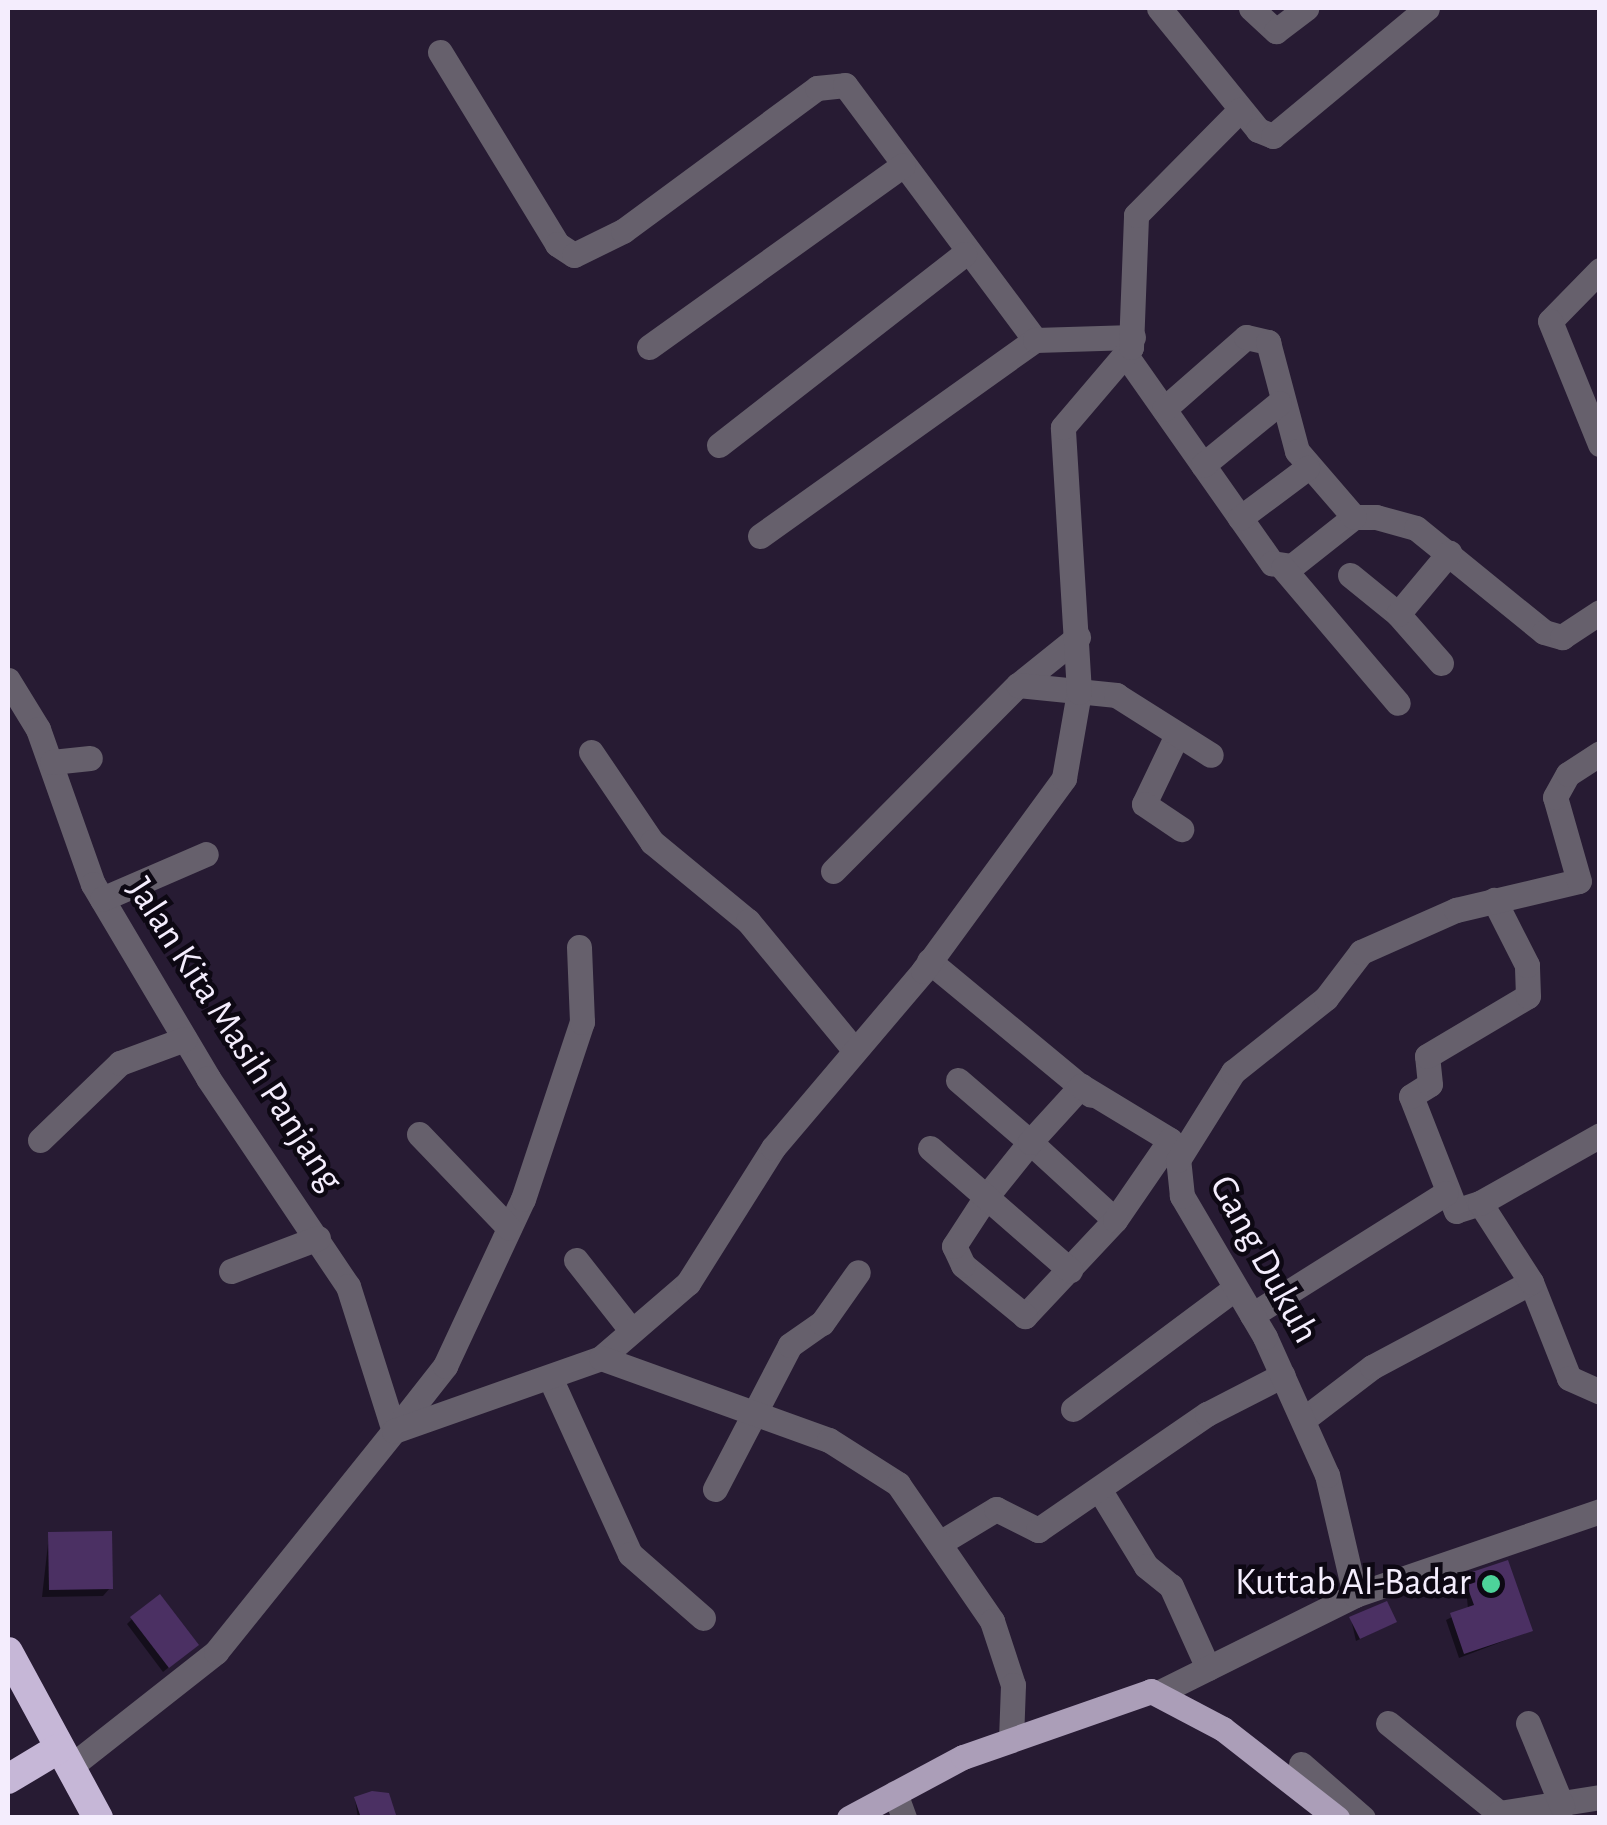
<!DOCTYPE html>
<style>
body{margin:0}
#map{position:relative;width:1607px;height:1825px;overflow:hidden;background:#271b33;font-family:"Alegreya Sans",sans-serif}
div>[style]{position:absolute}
.shadow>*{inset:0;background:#0007}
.building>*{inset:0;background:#4b3063}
.minor>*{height:25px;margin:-12.5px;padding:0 12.5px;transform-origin:12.5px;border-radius:12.5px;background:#66606c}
.major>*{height:25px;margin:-12.5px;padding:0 12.5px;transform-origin:12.5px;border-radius:12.5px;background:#ab9eb8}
.highway>*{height:30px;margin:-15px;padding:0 15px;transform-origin:15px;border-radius:15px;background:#c6b7d7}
.dots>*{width:28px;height:28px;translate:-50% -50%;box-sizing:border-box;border:5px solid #0d0813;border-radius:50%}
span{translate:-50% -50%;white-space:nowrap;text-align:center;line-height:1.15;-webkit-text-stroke:9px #0d0813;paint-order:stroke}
.street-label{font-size:38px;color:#f4edfd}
.poi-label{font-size:38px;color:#f4edfd}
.right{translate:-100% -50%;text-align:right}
.frame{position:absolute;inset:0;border:10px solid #f4edfd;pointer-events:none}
</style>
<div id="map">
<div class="shadow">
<div style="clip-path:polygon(49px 1535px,110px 1588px,103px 1596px,42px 1597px)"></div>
<div style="clip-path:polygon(1465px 1577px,1530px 1631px,1459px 1658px,1446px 1620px,1468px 1609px)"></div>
<div style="clip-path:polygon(132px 1619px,190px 1650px,163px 1672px,127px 1624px)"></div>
<div style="clip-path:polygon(1351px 1619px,1391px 1624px,1356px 1641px)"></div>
<div style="clip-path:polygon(355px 1799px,391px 1818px,358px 1818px)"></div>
</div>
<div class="building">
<div style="clip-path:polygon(112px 1531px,113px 1589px,49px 1590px,48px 1532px)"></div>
<div style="clip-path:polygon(1508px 1560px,1533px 1631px,1464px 1654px,1450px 1613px,1474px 1605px,1463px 1575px)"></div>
<div style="clip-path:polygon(160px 1594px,199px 1645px,169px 1668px,130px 1617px)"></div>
<div style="clip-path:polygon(1387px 1601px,1397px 1622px,1360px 1639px,1349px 1617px)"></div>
<div style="clip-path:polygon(372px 1791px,389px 1793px,397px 1818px,361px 1818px,354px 1797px)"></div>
</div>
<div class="minor">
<div style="left:1159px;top:8px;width:157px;rotate:50.9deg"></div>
<div style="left:1258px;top:130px;width:16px;rotate:22deg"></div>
<div style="left:1273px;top:136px;width:200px;rotate:-39.7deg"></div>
<div style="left:1251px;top:8px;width:34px;rotate:43deg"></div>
<div style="left:1276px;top:31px;width:38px;rotate:-37deg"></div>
<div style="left:440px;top:52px;width:225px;rotate:58.6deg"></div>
<div style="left:557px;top:244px;width:20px;rotate:33deg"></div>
<div style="left:574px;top:255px;width:55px;rotate:-26.1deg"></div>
<div style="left:623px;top:231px;width:241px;rotate:-36.4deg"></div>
<div style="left:817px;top:88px;width:28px;rotate:-6deg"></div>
<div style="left:845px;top:85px;width:318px;rotate:53.3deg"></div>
<div style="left:1600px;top:270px;width:71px;rotate:134.4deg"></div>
<div style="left:1550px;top:321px;width:133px;rotate:67.9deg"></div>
<div style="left:649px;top:347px;width:312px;rotate:-35.6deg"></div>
<div style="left:1125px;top:354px;width:256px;rotate:54.9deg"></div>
<div style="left:1272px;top:563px;width:20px;rotate:9deg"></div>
<div style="left:1292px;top:566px;width:79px;rotate:-38.3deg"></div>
<div style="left:1354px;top:517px;width:22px"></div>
<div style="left:1376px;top:517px;width:41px;rotate:15.4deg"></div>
<div style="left:1416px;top:528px;width:165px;rotate:39.1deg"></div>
<div style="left:1544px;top:632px;width:19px;rotate:16deg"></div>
<div style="left:1562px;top:637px;width:45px;rotate:-33.3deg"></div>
<div style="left:1164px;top:409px;width:109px;rotate:-41.3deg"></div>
<div style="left:1246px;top:337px;width:23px;rotate:13deg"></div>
<div style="left:1268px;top:342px;width:113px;rotate:75.1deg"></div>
<div style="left:1297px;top:451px;width:87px;rotate:49.2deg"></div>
<div style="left:719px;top:445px;width:311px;rotate:-37.9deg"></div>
<div style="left:1203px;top:465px;width:98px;rotate:-39.2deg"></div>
<div style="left:1240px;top:518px;width:84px;rotate:-36.7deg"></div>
<div style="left:760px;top:536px;width:338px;rotate:-35.5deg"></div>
<div style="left:1035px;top:340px;width:98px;rotate:-1.8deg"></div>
<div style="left:1283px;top:568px;width:177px;rotate:49.6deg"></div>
<div style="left:1350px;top:575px;width:62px;rotate:39.1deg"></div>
<div style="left:1441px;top:663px;width:65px;rotate:-131.3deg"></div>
<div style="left:1398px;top:614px;width:80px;rotate:-50.1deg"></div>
<div style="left:8px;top:680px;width:57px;rotate:58.5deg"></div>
<div style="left:38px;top:729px;width:164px;rotate:70.5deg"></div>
<div style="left:93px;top:884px;width:226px;rotate:59.3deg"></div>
<div style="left:208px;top:1078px;width:251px;rotate:56.1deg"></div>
<div style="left:348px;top:1286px;width:152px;rotate:72.4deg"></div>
<div style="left:394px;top:1431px;width:83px;rotate:-51.9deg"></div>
<div style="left:445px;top:1366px;width:184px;rotate:-65deg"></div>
<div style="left:523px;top:1199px;width:187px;rotate:-71.6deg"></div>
<div style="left:582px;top:1022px;width:75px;rotate:-92.3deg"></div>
<div style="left:1018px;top:685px;width:77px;rotate:-38.7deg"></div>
<div style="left:1177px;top:735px;width:76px;rotate:115.6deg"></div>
<div style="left:1144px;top:804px;width:45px;rotate:34deg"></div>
<div style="left:591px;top:752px;width:109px;rotate:55.9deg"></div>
<div style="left:652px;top:842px;width:124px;rotate:39.5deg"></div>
<div style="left:748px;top:921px;width:168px;rotate:50.5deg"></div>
<div style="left:52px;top:762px;width:38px;rotate:-6deg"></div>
<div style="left:833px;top:871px;width:262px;rotate:-45.2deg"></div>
<div style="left:1018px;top:685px;width:99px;rotate:5.8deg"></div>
<div style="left:1116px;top:695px;width:112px;rotate:32.3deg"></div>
<div style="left:102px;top:899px;width:113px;rotate:-23.4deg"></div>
<div style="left:929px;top:961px;width:210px;rotate:39.6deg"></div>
<div style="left:958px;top:1080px;width:95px;rotate:40.7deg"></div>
<div style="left:1030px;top:1142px;width:115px;rotate:42.5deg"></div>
<div style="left:1115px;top:1220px;width:132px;rotate:133.2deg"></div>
<div style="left:1025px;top:1316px;width:80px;rotate:-140.6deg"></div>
<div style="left:963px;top:1265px;width:21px;rotate:-115deg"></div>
<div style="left:954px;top:1246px;width:59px;rotate:-56.9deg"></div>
<div style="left:986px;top:1197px;width:70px;rotate:-51.3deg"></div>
<div style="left:1030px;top:1142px;width:76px;rotate:-47.7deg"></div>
<div style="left:1081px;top:1086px;width:104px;rotate:31.2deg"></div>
<div style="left:1170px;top:1140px;width:97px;rotate:124.5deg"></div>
<div style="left:419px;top:1134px;width:130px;rotate:46.2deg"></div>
<div style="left:40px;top:1140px;width:111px;rotate:-43.9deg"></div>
<div style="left:120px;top:1063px;width:69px;rotate:-20.3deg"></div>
<div style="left:930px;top:1148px;width:186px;rotate:41.1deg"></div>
<div style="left:1480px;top:1203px;width:25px;rotate:162deg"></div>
<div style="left:1456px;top:1211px;width:123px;rotate:-111.4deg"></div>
<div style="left:1411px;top:1096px;width:22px;rotate:-32deg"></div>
<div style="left:1430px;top:1084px;width:28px;rotate:-96deg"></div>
<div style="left:1427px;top:1056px;width:117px;rotate:-30.7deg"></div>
<div style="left:1528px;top:996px;width:31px;rotate:-92deg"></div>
<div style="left:1527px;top:965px;width:73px;rotate:-116.9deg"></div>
<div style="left:576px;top:1260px;width:89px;rotate:51.8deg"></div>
<div style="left:231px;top:1271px;width:93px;rotate:-20.8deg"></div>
<div style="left:1531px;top:1282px;width:103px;rotate:68.4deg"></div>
<div style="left:1569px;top:1378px;width:34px;rotate:24deg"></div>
<div style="left:1252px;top:1315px;width:229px;rotate:-32.2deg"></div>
<div style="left:601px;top:1358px;width:115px;rotate:-40.8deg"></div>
<div style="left:688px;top:1283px;width:160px;rotate:-57.8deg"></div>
<div style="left:773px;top:1148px;width:232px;rotate:-49.7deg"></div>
<div style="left:923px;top:971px;width:239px;rotate:-53.8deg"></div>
<div style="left:1064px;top:778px;width:87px;rotate:-80.1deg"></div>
<div style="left:1079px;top:692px;width:265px;rotate:-93.5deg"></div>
<div style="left:1063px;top:427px;width:105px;rotate:-49.6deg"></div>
<div style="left:1131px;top:347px;width:132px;rotate:-87.8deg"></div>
<div style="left:1136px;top:215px;width:148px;rotate:-45.3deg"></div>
<div style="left:552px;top:1382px;width:189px;rotate:65.6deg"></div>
<div style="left:630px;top:1554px;width:97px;rotate:41.2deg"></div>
<div style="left:1073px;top:1409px;width:201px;rotate:-36.7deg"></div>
<div style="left:1304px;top:1419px;width:86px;rotate:-37.4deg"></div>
<div style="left:1372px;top:1367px;width:180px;rotate:-28.1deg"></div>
<div style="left:1531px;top:1282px;width:94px;rotate:-122.8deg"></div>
<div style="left:1480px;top:1203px;width:138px;rotate:-29.5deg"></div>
<div style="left:715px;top:1489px;width:162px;rotate:-62.5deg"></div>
<div style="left:790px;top:1345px;width:39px;rotate:-35deg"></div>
<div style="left:822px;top:1323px;width:62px;rotate:-54.8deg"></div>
<div style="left:1099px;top:1489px;width:90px;rotate:58.6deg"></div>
<div style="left:1146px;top:1566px;width:32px;rotate:39deg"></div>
<div style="left:1171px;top:1586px;width:90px;rotate:65.7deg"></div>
<div style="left:943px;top:1541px;width:62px;rotate:-31.1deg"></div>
<div style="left:996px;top:1509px;width:47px;rotate:26.6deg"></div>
<div style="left:1038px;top:1530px;width:205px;rotate:-34.5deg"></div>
<div style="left:1207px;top:1414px;width:85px;rotate:-27.2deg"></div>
<div style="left:1355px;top:1595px;width:123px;rotate:-103.1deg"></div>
<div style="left:1327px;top:1475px;width:151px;rotate:-114.2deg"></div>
<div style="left:1265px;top:1337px;width:164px;rotate:-120.5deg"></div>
<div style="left:1182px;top:1196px;width:36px;rotate:-96deg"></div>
<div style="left:1178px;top:1160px;width:104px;rotate:-58deg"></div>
<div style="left:1233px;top:1072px;width:119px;rotate:-38.5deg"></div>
<div style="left:1326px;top:998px;width:58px;rotate:-52.7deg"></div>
<div style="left:1361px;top:952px;width:104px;rotate:-23.9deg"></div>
<div style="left:1456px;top:910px;width:126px;rotate:-13.3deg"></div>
<div style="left:1579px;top:881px;width:87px;rotate:-105.9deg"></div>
<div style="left:1555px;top:797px;width:26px;rotate:-61deg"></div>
<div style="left:1568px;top:774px;width:38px;rotate:-33deg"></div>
<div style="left:1160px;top:1692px;width:218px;rotate:-26.4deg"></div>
<div style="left:1355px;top:1595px;width:259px;rotate:-18.9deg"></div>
<div style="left:1388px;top:1723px;width:143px;rotate:39deg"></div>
<div style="left:1499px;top:1813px;width:102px;rotate:-9deg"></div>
<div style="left:1528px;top:1723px;width:90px;rotate:67.7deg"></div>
<div style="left:1301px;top:1764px;width:82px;rotate:41.1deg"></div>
<div style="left:70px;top:1767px;width:186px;rotate:-38.2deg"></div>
<div style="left:216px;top:1652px;width:284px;rotate:-51.2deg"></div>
<div style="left:394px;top:1431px;width:219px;rotate:-19.4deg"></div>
<div style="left:601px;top:1358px;width:242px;rotate:19.8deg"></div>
<div style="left:829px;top:1440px;width:82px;rotate:32.5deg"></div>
<div style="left:898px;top:1484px;width:166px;rotate:55.5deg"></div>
<div style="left:992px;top:1621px;width:67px;rotate:71.8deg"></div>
<div style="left:1013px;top:1685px;width:55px;rotate:92.1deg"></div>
<div style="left:895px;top:1793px;width:27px;rotate:70deg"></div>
</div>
<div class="major">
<div style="left:849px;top:1818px;width:129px;rotate:-28.2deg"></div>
<div style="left:963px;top:1757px;width:199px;rotate:-19.3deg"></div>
<div style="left:1151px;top:1691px;width:81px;rotate:27.8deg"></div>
<div style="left:1223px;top:1729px;width:145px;rotate:38deg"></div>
</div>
<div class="highway">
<div style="left:8px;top:1652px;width:189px;rotate:61.5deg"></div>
<div style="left:8px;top:1779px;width:58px;rotate:-31deg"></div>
</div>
<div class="dots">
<div style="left:1491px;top:1584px;background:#4dd39a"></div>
</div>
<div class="street-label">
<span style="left:234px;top:1035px;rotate:57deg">Jalan Kita Masih Panjang</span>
<span style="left:1263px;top:1260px;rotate:61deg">Gang Dukuh</span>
</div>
<div class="poi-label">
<span class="right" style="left:1471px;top:1584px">Kuttab Al-Badar</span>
</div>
<div class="frame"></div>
</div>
